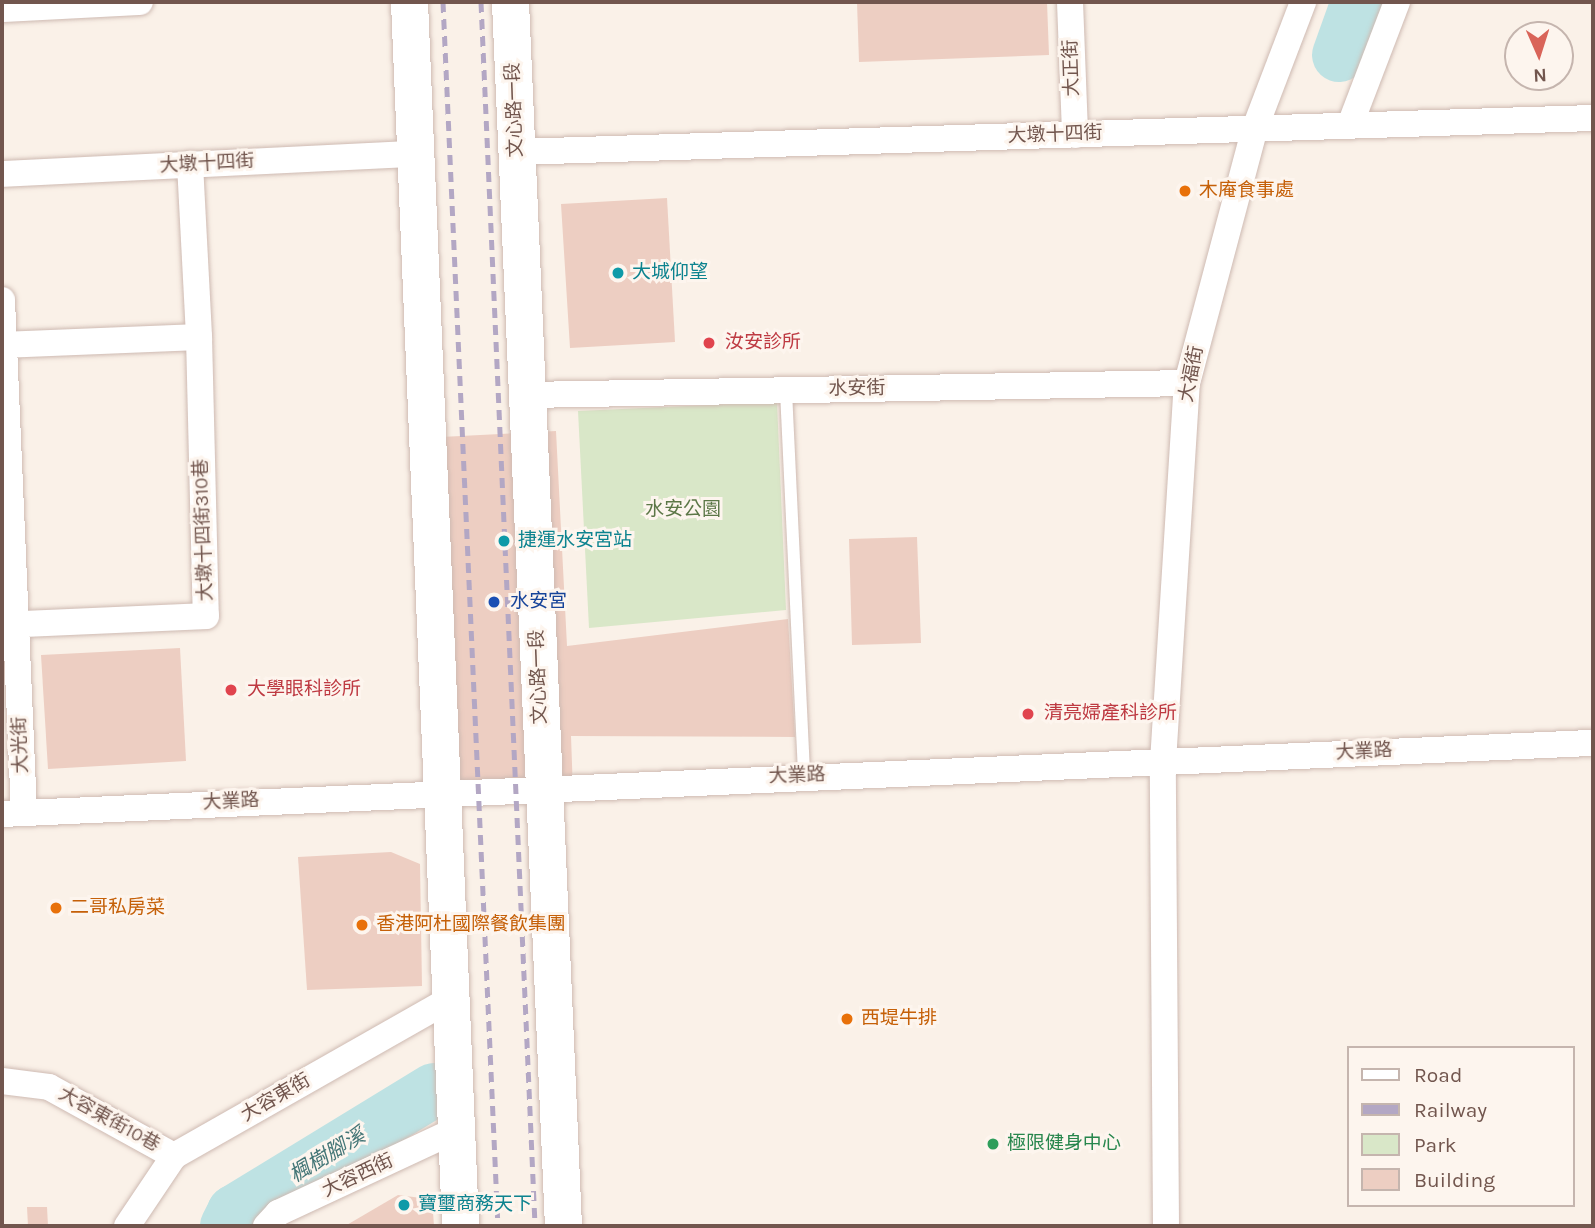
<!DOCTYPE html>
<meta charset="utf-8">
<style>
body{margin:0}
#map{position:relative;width:1595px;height:1228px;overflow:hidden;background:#faf1e8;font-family:Karla,"Noto Sans TC",sans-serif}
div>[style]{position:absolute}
.green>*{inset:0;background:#d9e7c8}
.river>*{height:54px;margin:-27px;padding:0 27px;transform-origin:27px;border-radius:27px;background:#bee2e3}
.building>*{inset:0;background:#edcec2}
.roads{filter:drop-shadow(0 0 2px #cebab2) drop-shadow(0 0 2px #cebab2)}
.lane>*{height:12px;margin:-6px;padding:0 6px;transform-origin:6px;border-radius:6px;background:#fff}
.street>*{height:26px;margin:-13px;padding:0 13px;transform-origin:13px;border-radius:13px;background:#fff}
.secondary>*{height:37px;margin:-18.5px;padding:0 18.5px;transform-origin:18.5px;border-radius:18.5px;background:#fff}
.rail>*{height:5px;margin-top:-2.5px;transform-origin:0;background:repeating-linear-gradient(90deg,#b3a7c4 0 10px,transparent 0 17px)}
.dots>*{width:19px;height:19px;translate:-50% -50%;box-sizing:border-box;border:4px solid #fdf5ee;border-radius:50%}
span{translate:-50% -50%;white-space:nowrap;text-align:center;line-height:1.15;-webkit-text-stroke:6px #fdf5ee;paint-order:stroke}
.street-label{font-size:19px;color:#72564e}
.food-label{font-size:19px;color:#c56008}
.left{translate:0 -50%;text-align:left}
.culture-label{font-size:19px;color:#0d838f}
.health-label{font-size:19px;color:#be3a42}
.park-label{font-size:19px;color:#5c7747}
.transit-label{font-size:19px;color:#164399}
.leisure-label{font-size:19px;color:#27864d}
.water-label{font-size:21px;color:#437576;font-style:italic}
.frame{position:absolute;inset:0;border:4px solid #72564e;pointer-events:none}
.legend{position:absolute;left:1347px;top:1046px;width:228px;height:161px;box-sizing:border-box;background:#fdf5ee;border:2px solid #c5b5ae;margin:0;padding:9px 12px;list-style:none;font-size:21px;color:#72564e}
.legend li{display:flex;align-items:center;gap:14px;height:35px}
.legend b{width:35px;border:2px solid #c5b5ae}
.north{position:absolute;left:1504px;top:21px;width:70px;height:70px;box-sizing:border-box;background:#fdf5ee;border:2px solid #c5b5ae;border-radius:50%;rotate:177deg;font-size:19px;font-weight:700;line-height:28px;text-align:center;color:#72564e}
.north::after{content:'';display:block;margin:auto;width:24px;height:32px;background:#d96459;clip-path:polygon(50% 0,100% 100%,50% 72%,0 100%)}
</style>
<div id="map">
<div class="green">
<div style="clip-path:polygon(777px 402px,786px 610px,589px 628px,578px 411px)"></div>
</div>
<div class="river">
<div style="left:1339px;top:55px;width:56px;rotate:-70.3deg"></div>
<div style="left:227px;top:1226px;width:16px;rotate:-63deg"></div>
<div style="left:234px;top:1212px;width:234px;rotate:-31.4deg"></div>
</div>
<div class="building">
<div style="clip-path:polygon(857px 2px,1047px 2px,1049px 55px,859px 62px)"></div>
<div style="clip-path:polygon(667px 198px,675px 342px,570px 348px,561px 204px)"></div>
<div style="clip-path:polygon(556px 431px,567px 646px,788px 619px,795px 737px,571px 736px,573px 792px,458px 798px,441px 437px)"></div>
<div style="clip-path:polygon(917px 537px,921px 643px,852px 645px,849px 539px)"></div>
<div style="clip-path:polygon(180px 648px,186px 761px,48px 769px,41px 655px)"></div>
<div style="clip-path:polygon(391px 852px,420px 864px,422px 986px,307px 990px,298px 857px)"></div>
<div style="clip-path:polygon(398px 1195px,421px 1198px,433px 1212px,434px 1226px,345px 1226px)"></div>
<div style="clip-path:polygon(27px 1207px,47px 1207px,48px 1226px,28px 1226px)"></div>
</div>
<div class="roads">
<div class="lane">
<div style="left:786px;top:391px;width:385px;rotate:87.3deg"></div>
</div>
<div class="street">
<div style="left:1070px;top:2px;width:133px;rotate:87.8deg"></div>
<div style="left:2px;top:9px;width:138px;rotate:-2.9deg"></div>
<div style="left:1350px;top:125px;width:132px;rotate:-69.1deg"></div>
<div style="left:517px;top:152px;width:1077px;rotate:-1.81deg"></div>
<div style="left:190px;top:164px;width:173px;rotate:87deg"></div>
<div style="left:2px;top:174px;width:410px;rotate:-2.8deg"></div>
<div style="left:2px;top:300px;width:512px;rotate:87.54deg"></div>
<div style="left:2px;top:345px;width:197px;rotate:-2.3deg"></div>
<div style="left:199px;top:337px;width:279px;rotate:88.6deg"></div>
<div style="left:206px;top:616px;width:204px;rotate:177.5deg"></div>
<div style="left:527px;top:395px;width:660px;rotate:-1.04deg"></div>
<div style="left:2px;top:814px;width:1593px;rotate:-2.56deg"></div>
<div style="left:2px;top:1081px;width:47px;rotate:7.3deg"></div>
<div style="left:49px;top:1087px;width:143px;rotate:28.9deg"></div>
<div style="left:127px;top:1226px;width:84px;rotate:-56.1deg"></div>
<div style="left:174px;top:1156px;width:318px;rotate:-29.6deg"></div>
<div style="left:266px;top:1226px;width:18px;rotate:-47deg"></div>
<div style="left:278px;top:1213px;width:194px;rotate:-25deg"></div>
<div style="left:1166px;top:1226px;width:464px;rotate:-90.4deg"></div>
<div style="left:1163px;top:762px;width:380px;rotate:-86.4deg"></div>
<div style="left:1187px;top:383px;width:264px;rotate:-75.1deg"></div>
<div style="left:1255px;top:128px;width:135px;rotate:-69.1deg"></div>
</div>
<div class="secondary">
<div style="left:409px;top:2px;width:1225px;rotate:87.61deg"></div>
<div style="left:510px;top:2px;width:1225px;rotate:87.52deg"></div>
</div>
</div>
<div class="rail">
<div style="left:443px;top:2px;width:1225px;rotate:87.43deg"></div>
<div style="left:481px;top:2px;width:1225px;rotate:87.47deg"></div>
</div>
<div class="dots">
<div style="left:1185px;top:191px;background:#e8710a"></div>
<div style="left:618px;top:273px;background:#0f9aa8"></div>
<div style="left:709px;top:343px;background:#e0444e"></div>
<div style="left:504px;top:541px;background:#0f9aa8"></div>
<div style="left:494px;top:602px;background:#1a4fb4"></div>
<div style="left:231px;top:690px;background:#e0444e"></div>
<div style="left:1028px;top:714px;background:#e0444e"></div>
<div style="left:56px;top:908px;background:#e8710a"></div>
<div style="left:362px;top:925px;background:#e8710a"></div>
<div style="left:847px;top:1019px;background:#e8710a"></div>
<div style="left:993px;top:1144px;background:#2e9e5b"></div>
<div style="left:404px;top:1205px;background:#0f9aa8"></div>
</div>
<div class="street-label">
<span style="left:1072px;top:68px;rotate:-92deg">大正街</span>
<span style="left:515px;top:110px;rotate:-92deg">文心路一段</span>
<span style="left:1055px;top:135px;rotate:-2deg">大墩十四街</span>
<span style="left:207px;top:164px;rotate:-3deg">大墩十四街</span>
<span style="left:1192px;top:374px;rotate:-79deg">大福街</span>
<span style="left:857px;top:389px;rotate:-1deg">水安街</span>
<span style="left:204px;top:530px;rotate:-92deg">大墩十四街310巷</span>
<span style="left:539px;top:677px;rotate:-92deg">文心路一段</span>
<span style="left:21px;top:745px;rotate:-92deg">大光街</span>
<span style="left:1364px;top:752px;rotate:-3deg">大業路</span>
<span style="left:797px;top:776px;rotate:-2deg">大業路</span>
<span style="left:231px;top:802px;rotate:-3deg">大業路</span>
<span style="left:276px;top:1098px;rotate:-30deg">大容東街</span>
<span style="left:109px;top:1120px;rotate:29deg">大容東街10巷</span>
<span style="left:358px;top:1176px;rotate:-25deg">大容西街</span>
</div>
<div class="food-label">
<span class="left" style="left:1199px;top:191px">木庵食事處</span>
<span class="left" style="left:70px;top:908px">二哥私房菜</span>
<span class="left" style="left:376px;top:925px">香港阿杜國際餐飲集團</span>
<span class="left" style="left:861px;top:1019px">西堤牛排</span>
</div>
<div class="culture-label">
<span class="left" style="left:632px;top:273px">大城仰望</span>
<span class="left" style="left:518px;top:541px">捷運水安宮站</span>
<span class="left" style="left:418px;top:1205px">寶璽商務天下</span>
</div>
<div class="health-label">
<span class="left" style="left:725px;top:343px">汝安診所</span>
<span class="left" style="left:247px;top:690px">大學眼科診所</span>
<span class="left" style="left:1044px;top:714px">清亮婦產科診所</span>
</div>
<div class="park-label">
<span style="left:683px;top:510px">水安公園</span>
</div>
<div class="transit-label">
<span class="left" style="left:510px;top:602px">水安宮</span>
</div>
<div class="leisure-label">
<span class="left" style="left:1007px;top:1144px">極限健身中心</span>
</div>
<div class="water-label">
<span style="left:327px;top:1155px;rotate:-31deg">楓樹腳溪</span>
</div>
<div class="frame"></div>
<ul class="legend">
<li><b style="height:9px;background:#fff"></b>Road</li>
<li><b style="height:9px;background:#b3a7c4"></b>Railway</li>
<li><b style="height:19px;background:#d9e7c8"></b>Park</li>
<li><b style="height:19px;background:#edcec2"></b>Building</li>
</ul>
<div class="north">N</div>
</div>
